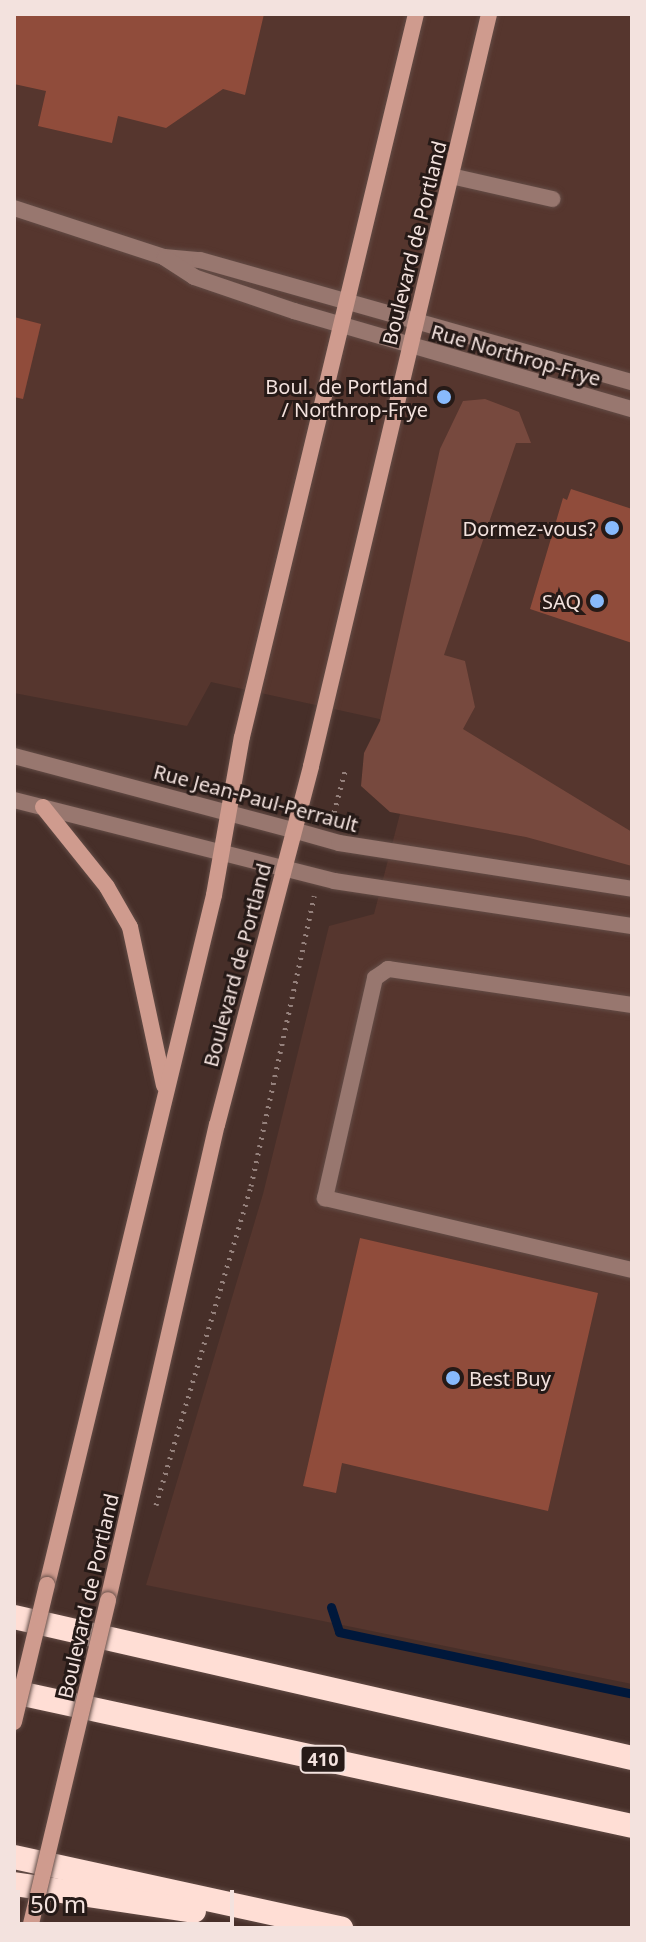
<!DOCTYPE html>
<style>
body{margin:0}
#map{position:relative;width:646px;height:1942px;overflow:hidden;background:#472f29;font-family:"Noto Sans",sans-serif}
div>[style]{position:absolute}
.built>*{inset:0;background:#56362e}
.green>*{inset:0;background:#77493e}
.stream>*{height:9px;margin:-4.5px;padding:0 4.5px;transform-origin:4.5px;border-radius:4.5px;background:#00183b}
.building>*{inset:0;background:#904c3b}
.path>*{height:5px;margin-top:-2.5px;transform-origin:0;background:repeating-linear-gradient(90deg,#95817c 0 2px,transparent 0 8px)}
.roads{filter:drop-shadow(0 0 2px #634c46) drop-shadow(0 0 2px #634c46)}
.service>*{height:16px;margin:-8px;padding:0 8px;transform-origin:8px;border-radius:8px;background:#98776f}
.minor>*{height:16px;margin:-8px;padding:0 8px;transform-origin:8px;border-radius:8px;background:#98776f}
.tertiary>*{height:16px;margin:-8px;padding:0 8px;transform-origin:8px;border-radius:8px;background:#98776f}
.secondary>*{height:16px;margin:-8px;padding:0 8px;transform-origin:8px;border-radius:8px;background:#cf9b8e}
.motorway>*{height:24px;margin:-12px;padding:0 12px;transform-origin:12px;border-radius:12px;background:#ffded5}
.bridges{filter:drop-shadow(0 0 2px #634c46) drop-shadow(0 0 2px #634c46)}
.secondary-bridge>*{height:16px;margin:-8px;padding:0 8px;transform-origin:8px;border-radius:8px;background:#cf9b8e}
.dots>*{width:22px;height:22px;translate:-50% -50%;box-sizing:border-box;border:4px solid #261a17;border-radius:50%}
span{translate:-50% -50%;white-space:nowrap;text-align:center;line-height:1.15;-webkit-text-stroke:6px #261a17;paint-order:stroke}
.shield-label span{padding:2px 6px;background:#261a17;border:2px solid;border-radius:6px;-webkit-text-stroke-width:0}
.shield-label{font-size:18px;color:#f3e2de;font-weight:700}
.street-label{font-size:20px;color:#f3e2de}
.poi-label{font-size:20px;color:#f3e2de}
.right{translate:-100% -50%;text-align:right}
.left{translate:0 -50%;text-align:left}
.frame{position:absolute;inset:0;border:16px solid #f3e2de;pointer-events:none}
.scale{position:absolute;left:16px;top:1890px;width:218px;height:36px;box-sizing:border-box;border:4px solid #f3e2de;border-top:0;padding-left:10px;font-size:24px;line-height:28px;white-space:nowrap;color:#f3e2de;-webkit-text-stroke:6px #261a17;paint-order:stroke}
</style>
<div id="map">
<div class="built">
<div style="clip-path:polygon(14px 14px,632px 14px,632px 1684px,146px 1585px,263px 1194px,329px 926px,374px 914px,402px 806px,384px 720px,211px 682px,187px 726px,14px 693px)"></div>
</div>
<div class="green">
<div style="clip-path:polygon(485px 399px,519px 412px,531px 443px,516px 443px,444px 655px,465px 661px,475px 707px,463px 729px,632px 832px,632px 866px,526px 837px,390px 812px,361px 786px,364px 753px,380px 721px,440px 449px,463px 401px)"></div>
</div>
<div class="stream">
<div style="left:331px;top:1607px;width:26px;rotate:72deg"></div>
<div style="left:339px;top:1632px;width:299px;rotate:11.9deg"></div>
</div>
<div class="building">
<div style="clip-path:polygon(14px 14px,264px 14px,245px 95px,223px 89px,166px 128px,118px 116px,112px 143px,38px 126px,46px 91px,14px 84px)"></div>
<div style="clip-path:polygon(14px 317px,41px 324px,23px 399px,14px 397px)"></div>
<div style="clip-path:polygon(571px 489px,632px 509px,632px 643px,530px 609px,563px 498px,567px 500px)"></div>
<div style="clip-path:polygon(360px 1238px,598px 1293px,548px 1511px,342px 1463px,336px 1493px,303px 1486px)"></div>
</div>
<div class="path">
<div style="left:332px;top:820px;width:51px;rotate:-75.1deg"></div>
<div style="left:156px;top:1505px;width:333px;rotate:-73.4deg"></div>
<div style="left:251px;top:1186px;width:297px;rotate:-77.7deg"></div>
</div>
<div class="roads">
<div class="service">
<div style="left:451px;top:176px;width:104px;rotate:12.8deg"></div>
<div style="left:632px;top:1005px;width:247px;rotate:-171.6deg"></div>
<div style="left:388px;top:969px;width:16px;rotate:145deg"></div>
<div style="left:375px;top:978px;width:226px;rotate:102.8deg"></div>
<div style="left:325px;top:1198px;width:315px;rotate:13.2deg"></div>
</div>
<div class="minor">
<div style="left:14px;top:208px;width:158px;rotate:18.1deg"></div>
<div style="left:164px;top:257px;width:36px;rotate:5deg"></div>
<div style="left:200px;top:260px;width:449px;rotate:15.8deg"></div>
<div style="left:165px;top:258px;width:35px;rotate:33deg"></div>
<div style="left:194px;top:277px;width:106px;rotate:18.8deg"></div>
<div style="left:294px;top:311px;width:352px;rotate:16.2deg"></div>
<div style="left:293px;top:830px;width:48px;rotate:15.8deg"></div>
<div style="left:339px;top:843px;width:297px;rotate:8.9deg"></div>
<div style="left:283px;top:868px;width:53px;rotate:14.3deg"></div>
<div style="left:334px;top:881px;width:301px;rotate:8.6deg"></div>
</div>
<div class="tertiary">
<div style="left:14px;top:756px;width:289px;rotate:14.9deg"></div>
<div style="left:14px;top:800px;width:277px;rotate:14.2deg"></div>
</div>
<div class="secondary">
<div style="left:43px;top:807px;width:102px;rotate:51.3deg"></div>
<div style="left:107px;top:887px;width:46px;rotate:60.1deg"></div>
<div style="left:130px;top:927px;width:162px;rotate:77.9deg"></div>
<div style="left:47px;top:1585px;width:710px;rotate:-76.39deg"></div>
<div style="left:214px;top:895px;width:160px;rotate:-80deg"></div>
<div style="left:242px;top:737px;width:744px;rotate:-76.47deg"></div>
<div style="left:108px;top:1600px;width:487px;rotate:-77.1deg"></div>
<div style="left:217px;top:1125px;width:371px;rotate:-75.3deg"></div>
<div style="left:311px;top:766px;width:773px;rotate:-76.68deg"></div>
</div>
<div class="motorway">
<div style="left:14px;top:1617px;width:634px;rotate:12.85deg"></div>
<div style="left:14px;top:1692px;width:632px;rotate:12.23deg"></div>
<div style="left:14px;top:1857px;width:335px;rotate:12.3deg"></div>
<div style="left:14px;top:1884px;width:182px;rotate:8.5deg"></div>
</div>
</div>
<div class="bridges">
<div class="secondary-bridge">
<div style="left:14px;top:1722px;width:141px;rotate:-76.5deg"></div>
<div style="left:30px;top:1928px;width:337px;rotate:-76.6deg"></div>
</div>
</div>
<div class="dots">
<div style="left:444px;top:397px;background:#88bafc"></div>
<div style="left:612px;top:528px;background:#88bafc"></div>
<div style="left:597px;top:601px;background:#88bafc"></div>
<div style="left:453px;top:1378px;background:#88bafc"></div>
</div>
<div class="shield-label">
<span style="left:323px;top:1759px">410</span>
</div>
<div class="street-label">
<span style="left:414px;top:243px;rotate:-76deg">Boulevard de Portland</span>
<span style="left:516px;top:355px;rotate:16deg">Rue Northrop-Frye</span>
<span style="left:256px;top:798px;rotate:15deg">Rue Jean-Paul-Perrault</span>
<span style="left:237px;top:965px;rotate:-75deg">Boulevard de Portland</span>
<span style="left:88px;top:1596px;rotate:-77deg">Boulevard de Portland</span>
</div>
<div class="poi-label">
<span class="right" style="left:428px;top:398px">Boul. de Portland<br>/ Northrop-Frye</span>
<span class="right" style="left:596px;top:528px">Dormez-vous?</span>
<span class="right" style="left:581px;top:601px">SAQ</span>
<span class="left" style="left:469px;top:1378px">Best Buy</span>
</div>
<div class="frame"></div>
<div class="scale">50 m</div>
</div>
